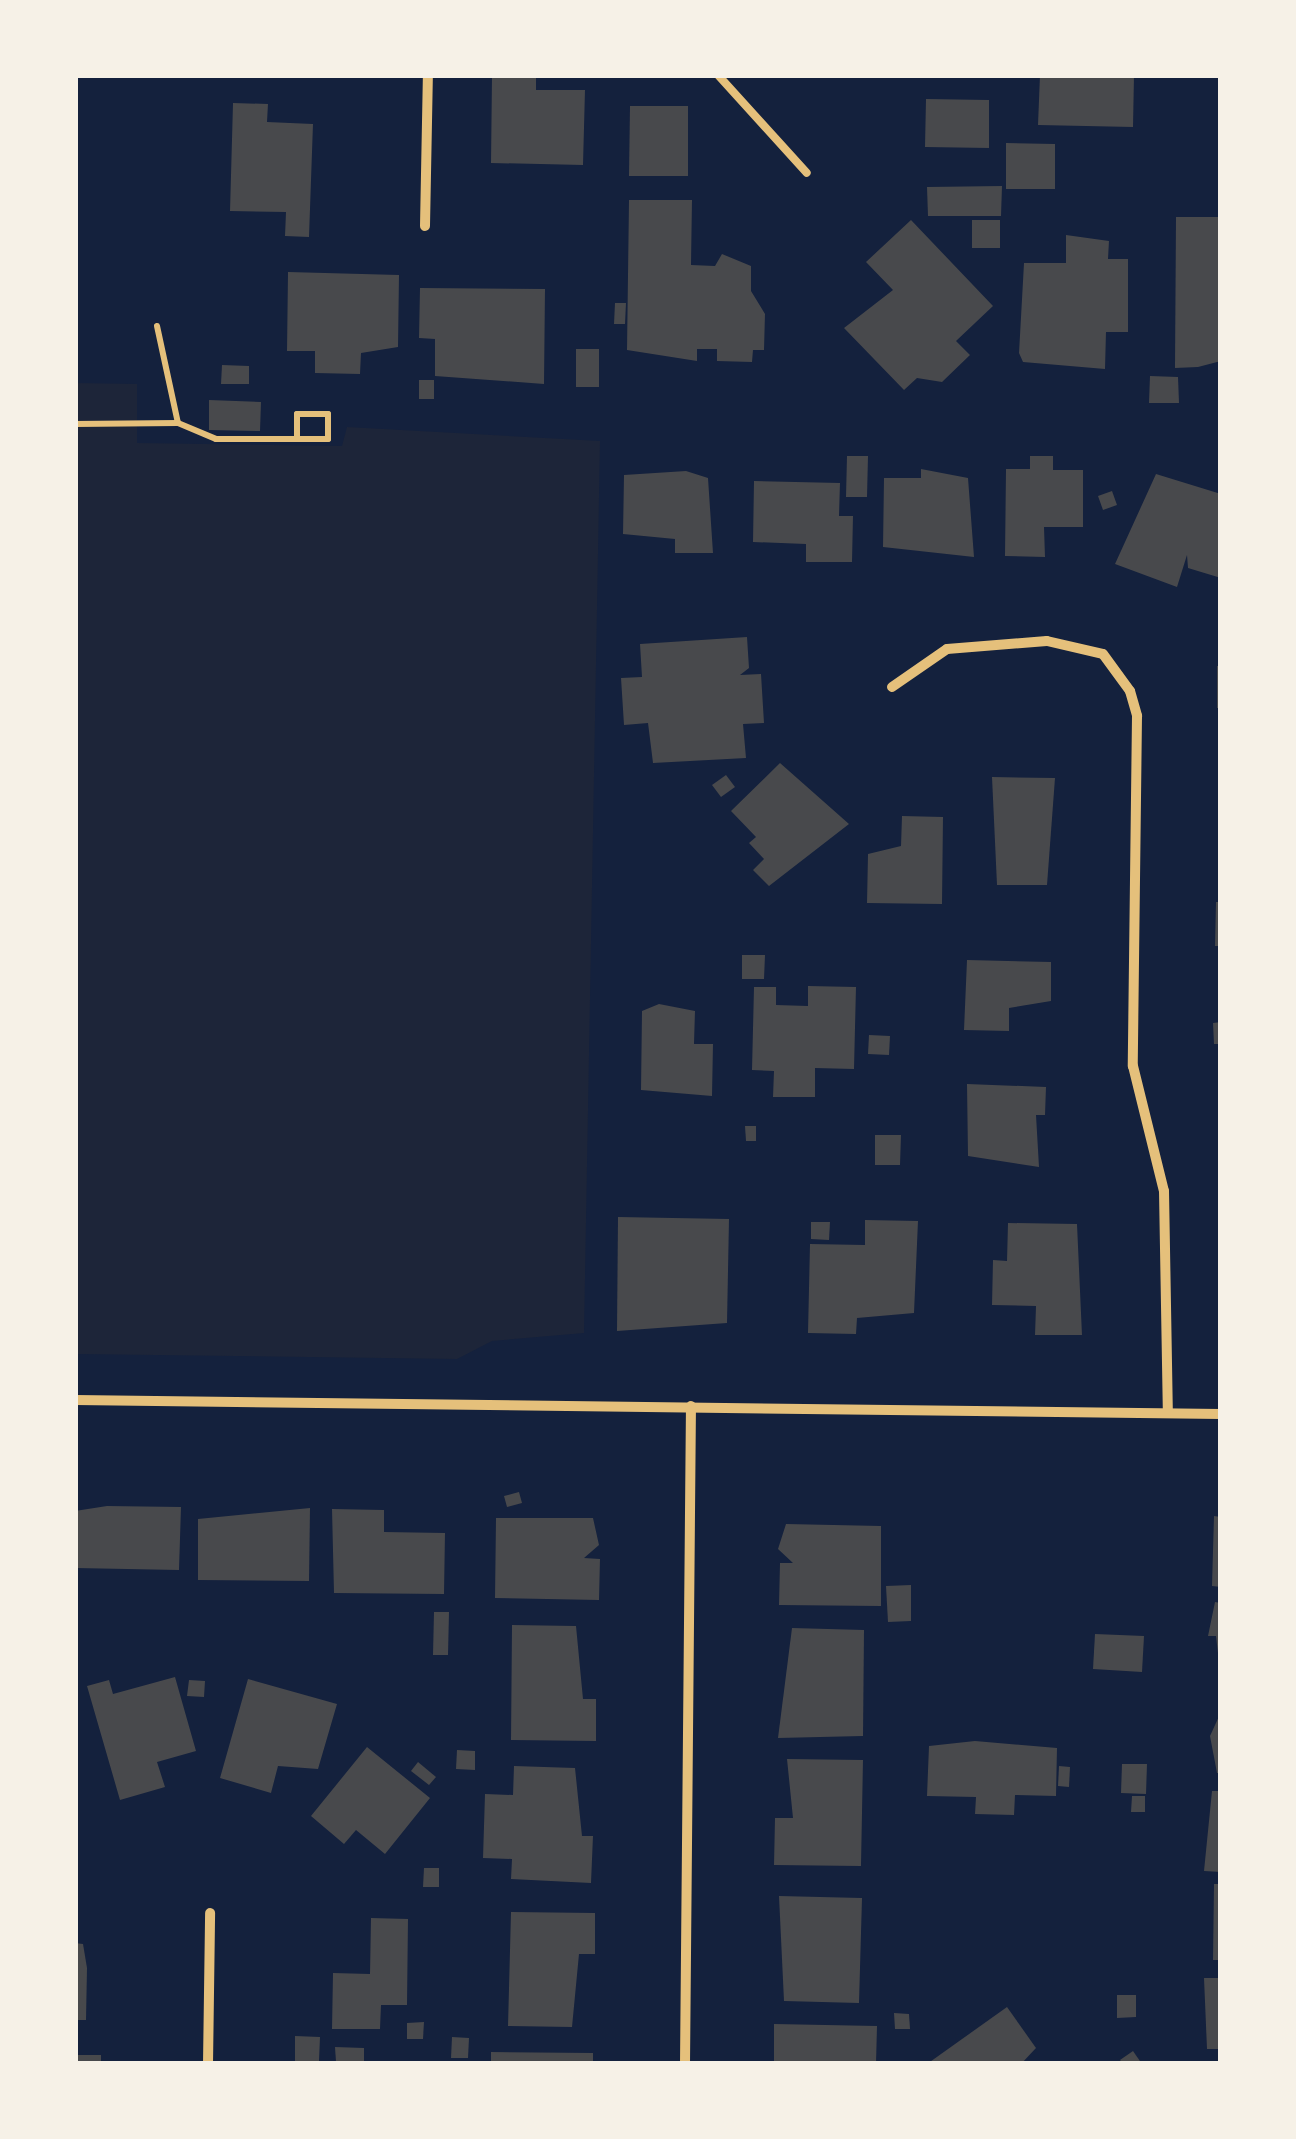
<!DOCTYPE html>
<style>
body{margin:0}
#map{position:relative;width:1296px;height:2139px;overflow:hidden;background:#14213d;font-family:"Roboto Condensed",sans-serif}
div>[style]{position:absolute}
.green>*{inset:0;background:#1d2539}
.building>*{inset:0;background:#48494c}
.path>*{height:6px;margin:-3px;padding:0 3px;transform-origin:3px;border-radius:3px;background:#e5c07b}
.service>*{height:8px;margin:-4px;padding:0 4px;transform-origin:4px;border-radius:4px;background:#e5c07b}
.minor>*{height:10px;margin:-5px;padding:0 5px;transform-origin:5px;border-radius:5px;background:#e5c07b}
span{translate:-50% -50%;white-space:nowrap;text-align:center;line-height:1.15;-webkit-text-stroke:8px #f6f1e7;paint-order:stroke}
.frame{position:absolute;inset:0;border:78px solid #f6f1e7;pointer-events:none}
</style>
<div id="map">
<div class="green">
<div style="clip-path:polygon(75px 383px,137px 384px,137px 443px,342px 446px,347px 427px,600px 441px,584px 1333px,492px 1341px,457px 1359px,75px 1354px)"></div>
</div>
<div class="building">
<div style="clip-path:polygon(492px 75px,536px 75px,536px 90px,585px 90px,583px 165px,491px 163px)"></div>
<div style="clip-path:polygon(1040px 75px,1134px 75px,1133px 127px,1038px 125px)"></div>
<div style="clip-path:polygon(926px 99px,989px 100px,989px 148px,925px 147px)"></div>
<div style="clip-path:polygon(233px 103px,268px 104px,267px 122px,313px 124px,309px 237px,285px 236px,286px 212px,230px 211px)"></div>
<div style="clip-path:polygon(630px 106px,688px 106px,688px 176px,629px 176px)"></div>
<div style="clip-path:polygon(1006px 143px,1055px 144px,1055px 189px,1006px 189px)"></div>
<div style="clip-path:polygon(1002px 186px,1001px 216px,928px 216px,927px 187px)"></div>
<div style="clip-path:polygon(629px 200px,692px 200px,691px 265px,715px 266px,722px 254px,751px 266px,751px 291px,765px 314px,764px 350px,753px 350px,752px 362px,717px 361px,717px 349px,697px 349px,697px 361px,627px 350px)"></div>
<div style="clip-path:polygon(1176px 217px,1218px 217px,1221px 361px,1198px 367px,1175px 368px)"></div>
<div style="clip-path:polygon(911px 220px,993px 306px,956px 341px,970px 355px,942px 382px,917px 378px,904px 390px,844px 328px,893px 290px,866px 262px)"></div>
<div style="clip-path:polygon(972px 220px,1000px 220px,1000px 248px,972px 248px)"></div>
<div style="clip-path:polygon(1066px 235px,1109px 241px,1108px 259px,1128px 259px,1128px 332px,1106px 332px,1105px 369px,1023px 362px,1019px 353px,1024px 263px,1066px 263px)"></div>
<div style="clip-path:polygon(288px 272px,399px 275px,398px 347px,361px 353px,360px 374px,315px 373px,315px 351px,287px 351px)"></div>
<div style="clip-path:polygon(420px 288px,545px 289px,544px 384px,435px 376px,435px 339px,419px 338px)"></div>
<div style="clip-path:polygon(615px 303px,626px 303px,625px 324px,614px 324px)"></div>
<div style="clip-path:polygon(576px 349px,599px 349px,599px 387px,576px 387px)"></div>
<div style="clip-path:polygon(222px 365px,249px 366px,249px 384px,221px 384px)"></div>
<div style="clip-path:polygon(1150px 376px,1178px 377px,1179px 403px,1149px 403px)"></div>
<div style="clip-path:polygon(419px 380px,434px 380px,434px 399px,419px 399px)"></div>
<div style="clip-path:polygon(209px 400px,261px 402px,260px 431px,209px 430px)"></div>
<div style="clip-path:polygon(847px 456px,868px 456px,867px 497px,846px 497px)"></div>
<div style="clip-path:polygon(1030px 456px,1053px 456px,1053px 470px,1083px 470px,1083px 527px,1044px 527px,1045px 557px,1005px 556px,1006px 469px,1030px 469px)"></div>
<div style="clip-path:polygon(921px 469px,968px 478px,974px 557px,883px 547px,884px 478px,921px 478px)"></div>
<div style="clip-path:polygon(686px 471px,708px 478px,713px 553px,675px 553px,675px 539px,623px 534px,624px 475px)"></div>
<div style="clip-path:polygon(1156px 474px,1221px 494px,1221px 578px,1188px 568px,1187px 555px,1177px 587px,1115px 564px)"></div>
<div style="clip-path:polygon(754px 481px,840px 483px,839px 516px,853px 516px,852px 562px,806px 562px,806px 544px,753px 542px)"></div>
<div style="clip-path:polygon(1112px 491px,1117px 505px,1103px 510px,1098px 496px)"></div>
<div style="clip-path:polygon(747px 637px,749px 668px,740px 675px,761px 674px,764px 723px,743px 724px,746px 758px,653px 763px,648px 723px,624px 725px,621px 678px,642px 677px,640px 644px)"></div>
<div style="clip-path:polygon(1217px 666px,1221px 666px,1221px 708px,1217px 708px)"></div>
<div style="clip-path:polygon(780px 763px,849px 824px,769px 886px,753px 870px,764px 859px,749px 843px,756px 837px,731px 811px)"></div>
<div style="clip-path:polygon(726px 775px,735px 787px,721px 797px,712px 785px)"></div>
<div style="clip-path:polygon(992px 777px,1055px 778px,1047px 885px,997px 885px)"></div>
<div style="clip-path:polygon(902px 816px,943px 817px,942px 904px,867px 903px,868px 854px,901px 846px)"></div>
<div style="clip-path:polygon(1216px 902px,1221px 902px,1221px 946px,1215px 946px)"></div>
<div style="clip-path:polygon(742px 955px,765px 955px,764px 979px,742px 979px)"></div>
<div style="clip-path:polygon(967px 960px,1051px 962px,1051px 1001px,1009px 1008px,1009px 1031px,964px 1030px)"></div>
<div style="clip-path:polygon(808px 986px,856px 987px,854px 1069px,815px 1068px,815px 1097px,773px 1097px,774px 1071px,752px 1070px,754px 987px,776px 987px,776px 1005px,808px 1006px)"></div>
<div style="clip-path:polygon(659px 1004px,695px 1011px,694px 1044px,713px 1044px,712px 1096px,641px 1090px,642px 1011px)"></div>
<div style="clip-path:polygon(1221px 1022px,1221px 1044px,1214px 1044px,1213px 1023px)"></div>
<div style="clip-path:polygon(869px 1035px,890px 1036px,889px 1055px,868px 1054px)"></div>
<div style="clip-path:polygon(967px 1084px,1046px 1087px,1045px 1115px,1036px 1115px,1039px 1167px,968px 1156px)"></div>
<div style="clip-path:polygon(745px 1126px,756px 1126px,756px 1141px,746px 1141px)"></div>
<div style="clip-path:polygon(875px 1135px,901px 1135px,900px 1165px,875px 1165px)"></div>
<div style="clip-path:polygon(618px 1217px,729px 1219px,727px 1323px,617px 1331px)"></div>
<div style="clip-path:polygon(865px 1220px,918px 1221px,914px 1313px,857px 1318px,856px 1334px,808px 1333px,810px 1244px,865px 1245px)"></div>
<div style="clip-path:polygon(811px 1222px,830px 1222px,829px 1240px,811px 1239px)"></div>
<div style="clip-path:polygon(1008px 1223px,1077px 1224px,1082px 1335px,1035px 1335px,1036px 1306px,992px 1305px,993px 1260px,1007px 1261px)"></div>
<div style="clip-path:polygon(519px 1492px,522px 1503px,507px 1507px,504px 1496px)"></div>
<div style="clip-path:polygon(107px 1506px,181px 1507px,179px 1570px,75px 1568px,75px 1511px)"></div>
<div style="clip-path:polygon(310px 1508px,309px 1581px,198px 1580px,198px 1519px)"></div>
<div style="clip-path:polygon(332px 1509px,384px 1510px,384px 1532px,445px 1533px,444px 1594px,334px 1593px)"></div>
<div style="clip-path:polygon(1214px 1516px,1221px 1517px,1221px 1587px,1212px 1586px)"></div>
<div style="clip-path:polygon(496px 1518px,593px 1518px,599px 1545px,584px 1558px,600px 1559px,599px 1600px,495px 1598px)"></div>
<div style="clip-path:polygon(786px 1524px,881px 1526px,881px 1606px,779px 1605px,780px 1563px,793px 1563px,778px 1549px)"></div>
<div style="clip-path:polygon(911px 1585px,911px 1621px,888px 1622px,886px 1586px)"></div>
<div style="clip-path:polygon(1215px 1602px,1221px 1603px,1221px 1679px,1216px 1636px,1208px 1636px)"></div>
<div style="clip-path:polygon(434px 1612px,449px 1612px,448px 1655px,433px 1655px)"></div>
<div style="clip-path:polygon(512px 1625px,576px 1626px,583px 1699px,596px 1699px,596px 1741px,511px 1740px)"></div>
<div style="clip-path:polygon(792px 1628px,864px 1630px,863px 1736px,778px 1738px)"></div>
<div style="clip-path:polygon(1095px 1634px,1144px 1636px,1142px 1672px,1093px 1669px)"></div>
<div style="clip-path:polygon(175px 1677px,196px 1751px,157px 1762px,165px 1787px,120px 1800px,87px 1686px,109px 1680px,113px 1694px)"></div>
<div style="clip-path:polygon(248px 1679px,337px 1704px,318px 1769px,278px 1766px,271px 1793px,220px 1778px)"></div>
<div style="clip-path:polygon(189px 1680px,205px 1681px,204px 1697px,187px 1696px)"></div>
<div style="clip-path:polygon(1221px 1712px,1221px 1773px,1217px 1773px,1210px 1736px)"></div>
<div style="clip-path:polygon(975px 1741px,1057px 1748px,1056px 1796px,1015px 1795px,1014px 1815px,975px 1814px,976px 1797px,927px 1796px,929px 1746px)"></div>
<div style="clip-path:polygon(367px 1747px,430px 1798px,385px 1854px,356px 1830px,344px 1844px,311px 1816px)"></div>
<div style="clip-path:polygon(457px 1750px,475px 1751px,475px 1770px,456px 1769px)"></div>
<div style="clip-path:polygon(787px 1759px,863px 1760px,861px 1866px,774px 1865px,775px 1818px,793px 1818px)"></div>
<div style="clip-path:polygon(418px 1762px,436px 1777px,429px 1785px,411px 1771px)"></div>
<div style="clip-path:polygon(1122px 1764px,1147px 1764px,1146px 1794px,1121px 1793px)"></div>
<div style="clip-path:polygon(514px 1766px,575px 1768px,582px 1836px,593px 1836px,591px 1883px,511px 1879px,512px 1859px,483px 1858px,485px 1794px,513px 1795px)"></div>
<div style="clip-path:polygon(1059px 1766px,1070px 1767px,1069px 1787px,1058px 1786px)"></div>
<div style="clip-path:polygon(1212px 1791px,1221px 1791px,1221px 1872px,1204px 1871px)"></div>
<div style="clip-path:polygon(1132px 1796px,1145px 1796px,1145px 1812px,1131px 1812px)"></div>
<div style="clip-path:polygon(424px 1868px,439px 1868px,439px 1887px,423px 1887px)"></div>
<div style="clip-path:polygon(1214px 1884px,1221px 1884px,1221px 1960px,1213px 1960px)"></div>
<div style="clip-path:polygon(779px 1896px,862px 1898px,859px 2003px,784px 2001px)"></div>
<div style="clip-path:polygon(511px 1912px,595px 1913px,595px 1954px,579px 1954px,572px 2027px,508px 2026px)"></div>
<div style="clip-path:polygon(371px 1918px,408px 1919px,407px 2005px,381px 2005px,380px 2029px,332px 2029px,333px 1973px,370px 1974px)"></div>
<div style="clip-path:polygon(75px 1943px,83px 1944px,87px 1968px,86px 2020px,75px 2020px)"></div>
<div style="clip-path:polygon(1204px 1978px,1221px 1978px,1221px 2049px,1207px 2049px)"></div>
<div style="clip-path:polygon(1117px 1995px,1136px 1995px,1136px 2017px,1117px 2018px)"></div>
<div style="clip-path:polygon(1007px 2007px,1036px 2048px,1021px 2064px,927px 2064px)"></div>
<div style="clip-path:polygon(894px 2013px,909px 2014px,910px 2029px,895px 2029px)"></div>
<div style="clip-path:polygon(424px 2022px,423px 2039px,407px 2039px,407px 2023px)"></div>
<div style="clip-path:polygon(774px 2024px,877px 2026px,876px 2064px,774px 2064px)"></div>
<div style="clip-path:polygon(295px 2036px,320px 2037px,319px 2061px,295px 2061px)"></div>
<div style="clip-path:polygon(452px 2037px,469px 2038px,468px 2058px,451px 2058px)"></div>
<div style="clip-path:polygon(335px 2047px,364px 2048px,364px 2063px,336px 2062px)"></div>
<div style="clip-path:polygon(1133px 2051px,1142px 2064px,1123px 2064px,1120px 2060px)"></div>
<div style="clip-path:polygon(491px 2052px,593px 2053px,593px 2064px,491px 2064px)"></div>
<div style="clip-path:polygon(75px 2055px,101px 2055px,101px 2064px,75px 2064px)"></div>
</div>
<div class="path">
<div style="left:157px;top:326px;width:99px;rotate:77.8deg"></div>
<div style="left:75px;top:424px;width:103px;rotate:-0.6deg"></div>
<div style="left:178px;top:423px;width:41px;rotate:22.8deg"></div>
<div style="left:216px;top:439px;width:112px"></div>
<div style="left:328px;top:439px;width:25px;rotate:-90deg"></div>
<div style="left:328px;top:414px;width:31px;rotate:180deg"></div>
<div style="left:297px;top:414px;width:25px;rotate:90deg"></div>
</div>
<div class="service">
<div style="left:718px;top:75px;width:132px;rotate:47.8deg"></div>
</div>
<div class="minor">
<div style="left:425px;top:226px;width:151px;rotate:-88.9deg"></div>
<div style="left:892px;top:687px;width:67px;rotate:-34.6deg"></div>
<div style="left:947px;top:649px;width:100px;rotate:-4.6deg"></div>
<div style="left:1047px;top:641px;width:57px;rotate:13.1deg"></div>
<div style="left:1103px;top:654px;width:46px;rotate:53.9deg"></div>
<div style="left:1130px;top:691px;width:26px;rotate:74deg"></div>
<div style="left:1137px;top:716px;width:350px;rotate:90.7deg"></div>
<div style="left:1133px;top:1066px;width:129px;rotate:76.1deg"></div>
<div style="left:1164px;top:1191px;width:221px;rotate:89deg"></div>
<div style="left:75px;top:1400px;width:1146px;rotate:0.7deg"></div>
<div style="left:208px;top:2064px;width:151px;rotate:-89.2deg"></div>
<div style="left:685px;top:2064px;width:658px;rotate:-89.48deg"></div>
</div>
<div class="frame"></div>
</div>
